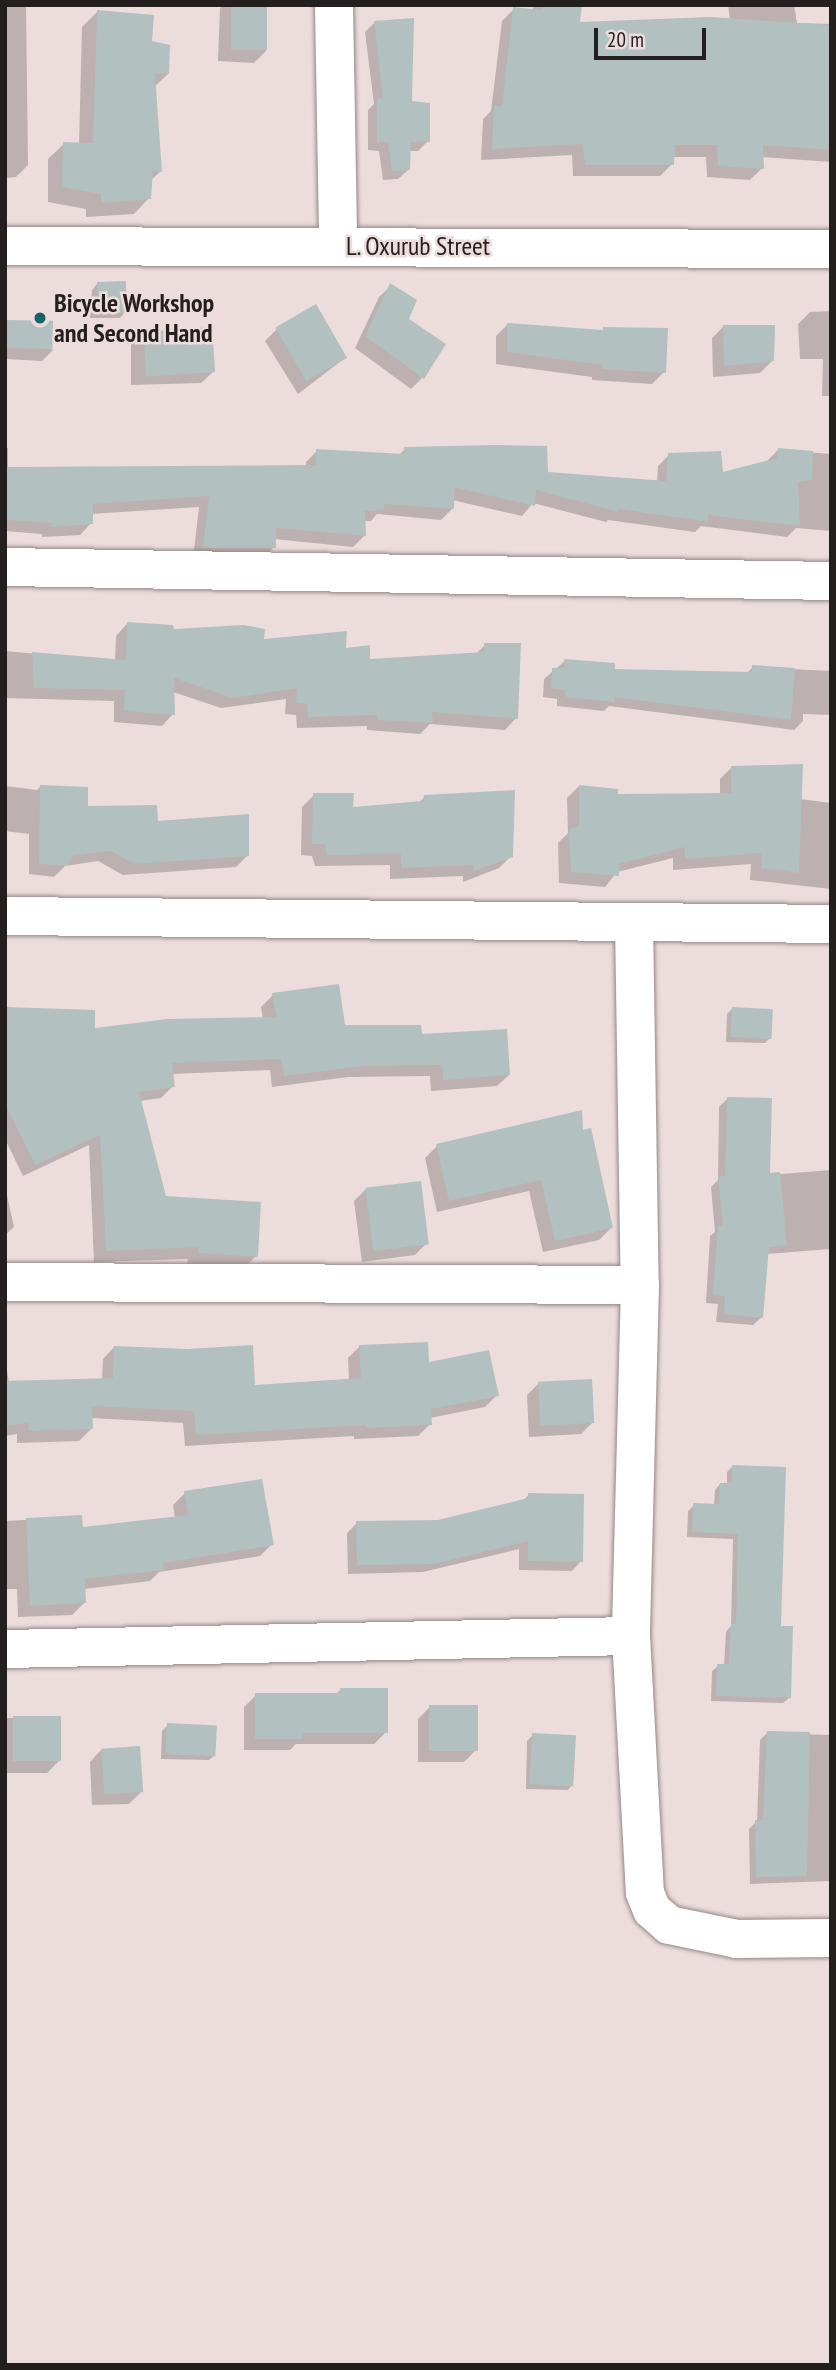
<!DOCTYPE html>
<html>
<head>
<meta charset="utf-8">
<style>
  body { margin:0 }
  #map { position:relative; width:836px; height:2370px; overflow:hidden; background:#ecdddc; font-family:"PT Sans Narrow",sans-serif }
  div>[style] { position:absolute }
  .shadow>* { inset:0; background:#0003 }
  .building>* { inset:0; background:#b2c0c0; transform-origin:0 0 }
  .roads { filter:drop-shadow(0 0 2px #958887) drop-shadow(0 0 2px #958887) }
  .street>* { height:38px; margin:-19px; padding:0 19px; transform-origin:19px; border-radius:19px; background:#fff }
  .dots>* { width:19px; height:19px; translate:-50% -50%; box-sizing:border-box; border:4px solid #ecdddc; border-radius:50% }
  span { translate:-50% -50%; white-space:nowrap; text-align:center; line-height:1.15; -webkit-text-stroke:5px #ecdddc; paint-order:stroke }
  .street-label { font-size:26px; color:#241f1f }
  .poi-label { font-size:26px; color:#241f1f; font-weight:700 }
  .left { translate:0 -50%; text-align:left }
  .frame { position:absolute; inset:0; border:7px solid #241f1f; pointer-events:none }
  .scale { position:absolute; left:594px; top:28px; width:112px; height:32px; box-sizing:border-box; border:4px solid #241f1f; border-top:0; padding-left:9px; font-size:21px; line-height:24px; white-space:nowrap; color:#241f1f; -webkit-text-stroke:5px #ecdddc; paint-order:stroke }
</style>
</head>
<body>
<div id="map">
  <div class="shadow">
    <i style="clip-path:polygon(5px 5px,26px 5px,28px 165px,16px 177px,5px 178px)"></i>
    <i style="clip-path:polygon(224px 5px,265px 5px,266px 51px,254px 63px,218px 61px,220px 8px)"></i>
    <i style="clip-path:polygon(534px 5px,580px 5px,578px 23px,730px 20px,728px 5px,794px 5px,797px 23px,831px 24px,831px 162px,762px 157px,762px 168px,750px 180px,707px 177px,706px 157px,672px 157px,672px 164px,660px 176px,573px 176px,572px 155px,481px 160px,483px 119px,491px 111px,502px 21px,514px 9px,532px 11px)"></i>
    <i style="clip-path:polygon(97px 12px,150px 42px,168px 74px,154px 87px,160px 172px,150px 181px,149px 198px,134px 214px,86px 217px,86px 209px,48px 202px,48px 159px,64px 144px,79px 144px,82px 27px)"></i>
    <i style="clip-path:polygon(375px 22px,428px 141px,418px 151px,409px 151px,408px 170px,398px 179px,383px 180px,379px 151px,368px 150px,368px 110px,374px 104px,365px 32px)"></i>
    <i style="clip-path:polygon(97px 284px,125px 312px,120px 318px,90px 318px,92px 290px)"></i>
    <i style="clip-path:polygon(391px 286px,406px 320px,422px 378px,411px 389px,355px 348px,379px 297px)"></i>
    <i style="clip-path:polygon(831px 311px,831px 396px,822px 396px,823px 359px,800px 359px,798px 324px,810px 312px)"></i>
    <i style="clip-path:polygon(5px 321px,53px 350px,42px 361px,5px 359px)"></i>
    <i style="clip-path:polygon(508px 324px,601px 332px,604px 329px,664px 372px,652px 384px,592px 380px,592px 377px,496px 364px,496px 336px)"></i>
    <i style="clip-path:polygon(724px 326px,772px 361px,760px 373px,713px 377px,712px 338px)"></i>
    <i style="clip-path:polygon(277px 329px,345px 358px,298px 394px,265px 341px)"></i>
    <i style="clip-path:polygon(143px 331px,213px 372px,201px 383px,131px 385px,131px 343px)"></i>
    <i style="clip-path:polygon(5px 448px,8px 448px,8px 469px,306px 467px,306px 462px,317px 451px,399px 455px,405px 449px,546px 474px,657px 482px,658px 466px,669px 455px,721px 475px,767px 461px,778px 450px,831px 454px,831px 531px,796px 528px,787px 537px,701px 526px,695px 532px,608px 520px,606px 522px,533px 503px,522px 516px,452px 500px,452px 509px,441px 520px,377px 514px,371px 521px,363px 521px,364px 536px,353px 547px,274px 539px,274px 547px,263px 558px,193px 559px,199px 507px,91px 514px,91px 523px,80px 535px,42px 537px,42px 534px,5px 531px)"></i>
    <i style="clip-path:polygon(127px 624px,344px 649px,368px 661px,476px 654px,485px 645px,516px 718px,505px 730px,430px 724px,420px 734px,367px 730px,367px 726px,297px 728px,296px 715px,285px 714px,286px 699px,221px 708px,173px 692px,173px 714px,162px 726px,114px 722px,114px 701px,5px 698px,5px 651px,115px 661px,116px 636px)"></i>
    <i style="clip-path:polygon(565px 661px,613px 671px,746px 674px,753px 667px,831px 671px,831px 715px,803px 714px,803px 721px,794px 730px,609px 706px,604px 711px,557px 706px,557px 699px,543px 697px,544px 679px)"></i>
    <i style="clip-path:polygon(732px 767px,800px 799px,831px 803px,831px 889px,750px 880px,751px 864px,673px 870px,673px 858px,617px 872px,605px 887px,559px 883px,558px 843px,568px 833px,567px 798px,579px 786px,616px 796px,720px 795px,720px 779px)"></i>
    <i style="clip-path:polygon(5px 786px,37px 790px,40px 787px,87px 808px,157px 823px,247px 856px,236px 867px,123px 875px,98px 861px,65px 866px,54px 877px,29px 874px,29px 834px,5px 831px)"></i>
    <i style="clip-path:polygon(314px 795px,352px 809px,418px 803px,425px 797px,511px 856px,499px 868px,463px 882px,463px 876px,390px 879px,390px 865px,315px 866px,312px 856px,301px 855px,302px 807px)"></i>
    <i style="clip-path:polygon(273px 995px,343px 1027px,420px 1036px,509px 1075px,497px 1086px,431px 1091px,430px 1076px,348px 1077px,272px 1087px,270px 1070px,172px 1074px,173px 1086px,161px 1098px,140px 1101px,165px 1197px,256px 1256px,244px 1268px,187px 1264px,188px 1259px,94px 1262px,89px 1145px,23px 1176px,5px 1139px,5px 1037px,263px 1019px,261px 1007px)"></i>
    <i style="clip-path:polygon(732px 1009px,771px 1037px,765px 1043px,726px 1042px,727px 1014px)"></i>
    <i style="clip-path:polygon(727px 1099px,768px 1175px,831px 1170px,831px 1249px,767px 1254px,762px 1317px,753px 1325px,716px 1322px,718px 1304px,706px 1303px,710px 1236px,715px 1232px,711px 1187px,718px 1180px,719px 1107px)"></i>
    <i style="clip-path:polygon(581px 1132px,611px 1228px,599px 1240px,543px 1252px,529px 1191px,437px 1212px,425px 1158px,437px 1146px)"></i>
    <i style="clip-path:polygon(5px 1186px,14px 1227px,5px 1235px)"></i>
    <i style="clip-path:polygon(366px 1189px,427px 1243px,415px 1255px,362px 1262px,354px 1201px)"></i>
    <i style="clip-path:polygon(360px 1346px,427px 1364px,497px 1395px,485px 1407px,430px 1418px,430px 1424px,418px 1436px,354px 1439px,354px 1436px,185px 1446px,183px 1423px,91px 1418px,91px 1429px,79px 1441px,17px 1443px,17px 1434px,5px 1436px,5px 1356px,9px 1383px,102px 1380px,103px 1359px,114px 1347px,254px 1387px,349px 1381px,348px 1358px)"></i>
    <i style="clip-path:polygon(539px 1383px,593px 1422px,581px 1434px,529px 1437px,527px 1395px)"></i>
    <i style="clip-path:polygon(733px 1466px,779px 1628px,789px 1698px,783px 1703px,711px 1701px,712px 1671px,718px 1666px,724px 1666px,726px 1632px,731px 1626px,733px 1539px,687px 1537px,688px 1511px,694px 1505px,714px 1505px,715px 1490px,720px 1484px,727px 1484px,727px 1472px)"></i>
    <i style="clip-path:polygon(185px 1493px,272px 1544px,260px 1556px,159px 1572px,150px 1581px,84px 1589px,84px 1603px,72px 1615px,18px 1617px,17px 1589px,5px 1589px,5px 1521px,80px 1517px,81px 1529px,175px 1518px,173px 1505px)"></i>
    <i style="clip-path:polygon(529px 1495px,581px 1561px,572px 1571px,519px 1570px,519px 1549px,423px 1572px,348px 1574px,347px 1533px,357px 1523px,438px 1522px,522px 1501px)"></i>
    <i style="clip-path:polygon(341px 1689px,386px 1732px,374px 1744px,296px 1744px,290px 1750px,244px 1750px,244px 1707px,256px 1695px,335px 1695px)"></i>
    <i style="clip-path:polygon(430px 1707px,476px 1750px,464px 1762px,418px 1762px,418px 1719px)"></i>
    <i style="clip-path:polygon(5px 1718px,59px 1718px,59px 1761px,47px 1773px,5px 1773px)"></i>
    <i style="clip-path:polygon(168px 1725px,215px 1755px,209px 1760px,161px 1759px,162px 1731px)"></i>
    <i style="clip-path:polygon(767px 1733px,831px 1735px,831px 1881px,750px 1884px,749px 1829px,757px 1821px,760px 1740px)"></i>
    <i style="clip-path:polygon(533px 1735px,573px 1784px,568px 1790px,526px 1789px,527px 1741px)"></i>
    <i style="clip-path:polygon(101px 1750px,141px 1792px,129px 1804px,92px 1805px,90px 1762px)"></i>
  </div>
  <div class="building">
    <i style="left:231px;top:5px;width:36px;height:45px"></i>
    <i style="clip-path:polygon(543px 5px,582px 5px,580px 22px,710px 17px,831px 25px,831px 150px,763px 145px,764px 169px,718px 166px,717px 145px,675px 145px,674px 165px,585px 165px,583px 144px,492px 149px,494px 106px,502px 106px,513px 7px,542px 10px)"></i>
    <i style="clip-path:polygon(97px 10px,154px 15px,152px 41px,170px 45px,169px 74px,155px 74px,162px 172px,153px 171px,151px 199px,101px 203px,101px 194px,62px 187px,63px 142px,93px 143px)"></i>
    <i style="clip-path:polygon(414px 18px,412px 101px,430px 103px,430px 142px,411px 142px,410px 170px,392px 171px,388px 142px,377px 142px,377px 98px,383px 99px,374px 21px)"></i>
    <i style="left:126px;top:281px;width:32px;height:29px;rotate:88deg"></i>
    <i style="clip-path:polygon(390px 283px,417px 300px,409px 319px,446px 344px,424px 379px,365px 336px)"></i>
    <i style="left:316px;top:304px;width:62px;height:47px;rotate:60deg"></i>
    <i style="left:5px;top:320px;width:48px;height:28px;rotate:1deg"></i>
    <i style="clip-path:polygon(507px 323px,603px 330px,603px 327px,668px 328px,666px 373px,603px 369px,603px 365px,507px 352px)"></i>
    <i style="clip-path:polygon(723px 325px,775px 325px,774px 361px,724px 366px)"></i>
    <i style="left:212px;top:327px;width:45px;height:69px;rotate:86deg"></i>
    <i style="clip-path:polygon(495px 445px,547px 446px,548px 472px,666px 481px,668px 453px,721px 451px,723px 472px,777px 458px,778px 448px,813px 451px,812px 480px,798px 482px,800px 526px,708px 515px,708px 522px,619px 509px,618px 512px,536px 490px,535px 506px,454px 487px,454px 509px,384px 504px,384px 510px,365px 511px,366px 536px,276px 528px,276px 548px,203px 548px,209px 496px,93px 504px,93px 524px,52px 527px,53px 523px,5px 520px,5px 467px,316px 465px,316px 449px,404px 454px,404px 447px)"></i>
    <i style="clip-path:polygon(127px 622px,173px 625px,174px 629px,243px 625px,265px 629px,264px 639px,347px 631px,346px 648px,370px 645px,370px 659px,484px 652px,484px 643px,521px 643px,518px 719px,432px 712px,433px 723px,378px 720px,378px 715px,308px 717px,307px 704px,296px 703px,297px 688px,233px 698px,174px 678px,175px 715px,124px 711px,125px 690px,34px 688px,32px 652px,126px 660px)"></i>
    <i style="clip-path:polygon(564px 659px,615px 663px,615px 669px,752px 672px,752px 665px,795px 668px,791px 720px,615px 697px,615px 702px,566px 697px,565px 690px,551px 688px,552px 668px,565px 668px)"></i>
    <i style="clip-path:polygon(803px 764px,799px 873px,761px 868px,762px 853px,685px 859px,685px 847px,619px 864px,619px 876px,571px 872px,569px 829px,579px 826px,579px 785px,618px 789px,618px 794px,731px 793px,731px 766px)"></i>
    <i style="clip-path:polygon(40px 785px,88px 787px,88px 806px,157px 805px,158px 821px,249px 814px,249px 856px,135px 864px,110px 851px,73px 856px,67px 866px,39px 864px)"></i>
    <i style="clip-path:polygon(515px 790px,513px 857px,474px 871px,474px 865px,401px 868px,401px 854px,327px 855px,324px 844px,312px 844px,313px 793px,354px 793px,353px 807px,423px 801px,424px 795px)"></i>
    <i style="clip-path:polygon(339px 984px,345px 1025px,421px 1025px,422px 1034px,507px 1029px,510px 1075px,443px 1080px,442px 1065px,361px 1066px,284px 1076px,281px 1059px,172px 1063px,175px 1087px,139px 1092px,166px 1196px,261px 1202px,258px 1257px,198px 1253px,199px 1247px,106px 1251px,100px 1135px,35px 1165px,5px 1103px,5px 1007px,95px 1010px,95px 1028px,167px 1019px,276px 1017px,272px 993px)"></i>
    <i style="left:732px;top:1007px;width:41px;height:30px;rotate:3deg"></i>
    <i style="clip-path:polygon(727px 1097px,772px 1098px,770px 1173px,780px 1172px,787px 1246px,769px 1247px,763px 1318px,724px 1314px,725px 1296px,713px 1295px,718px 1226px,723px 1226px,718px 1177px,725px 1176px)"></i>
    <i style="clip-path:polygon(582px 1110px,583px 1130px,591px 1128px,613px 1228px,555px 1241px,541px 1180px,449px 1201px,436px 1144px)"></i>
    <i style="left:421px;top:1181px;width:64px;height:56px;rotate:83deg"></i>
    <i style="clip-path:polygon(428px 1342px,429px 1362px,489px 1350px,499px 1396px,431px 1409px,432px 1425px,366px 1428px,365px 1425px,196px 1435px,194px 1411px,92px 1406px,93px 1429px,29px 1431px,28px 1423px,5px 1426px,5px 1381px,113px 1378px,114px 1346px,188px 1349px,253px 1345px,255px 1385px,361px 1378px,359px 1345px)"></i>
    <i style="left:592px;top:1379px;width:44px;height:54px;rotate:87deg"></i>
    <i style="clip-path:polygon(732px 1465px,786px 1467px,781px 1626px,793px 1626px,791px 1698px,716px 1696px,717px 1664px,729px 1664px,731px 1624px,736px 1624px,738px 1534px,692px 1532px,693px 1503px,719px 1504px,720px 1483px,732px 1483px)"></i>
    <i style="clip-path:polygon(262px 1479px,274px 1545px,163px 1563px,164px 1570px,85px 1579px,86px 1603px,30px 1606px,26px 1518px,82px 1515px,83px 1527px,188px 1515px,184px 1491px)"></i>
    <i style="clip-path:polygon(528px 1493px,584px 1494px,583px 1562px,528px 1561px,528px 1541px,434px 1564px,357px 1565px,356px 1521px,438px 1520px,528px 1498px)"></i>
    <i style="clip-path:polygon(340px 1688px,388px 1688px,388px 1733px,303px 1733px,303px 1739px,255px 1739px,255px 1693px,340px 1693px)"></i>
    <i style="left:429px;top:1705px;width:49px;height:46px"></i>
    <i style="left:13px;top:1716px;width:48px;height:45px"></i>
    <i style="left:167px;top:1723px;width:50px;height:31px;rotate:3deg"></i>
    <i style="clip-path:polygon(767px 1731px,810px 1732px,807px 1876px,756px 1877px,755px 1820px,763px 1820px)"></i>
    <i style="left:532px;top:1733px;width:44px;height:51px;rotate:3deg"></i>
    <i style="left:140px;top:1746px;width:46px;height:39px;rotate:86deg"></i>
  </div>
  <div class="roads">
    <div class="street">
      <i style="left:334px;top:5px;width:241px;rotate:89deg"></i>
      <i style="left:5px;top:246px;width:826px;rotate:0.21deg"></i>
      <i style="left:5px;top:567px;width:826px;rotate:0.97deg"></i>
      <i style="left:5px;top:916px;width:826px;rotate:0.55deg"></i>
      <i style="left:634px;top:922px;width:363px;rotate:89.1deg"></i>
      <i style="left:640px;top:1285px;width:351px;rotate:91.5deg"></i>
      <i style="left:631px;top:1636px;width:257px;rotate:86.9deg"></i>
      <i style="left:645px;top:1893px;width:18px;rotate:68deg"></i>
      <i style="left:652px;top:1910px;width:23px;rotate:41deg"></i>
      <i style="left:669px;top:1925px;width:69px;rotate:11.6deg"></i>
      <i style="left:737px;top:1939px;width:94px;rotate:-0.6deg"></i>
      <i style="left:5px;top:1282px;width:635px;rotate:0.27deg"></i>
      <i style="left:5px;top:1649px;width:626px;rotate:-1.19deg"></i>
    </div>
  </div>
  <div class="dots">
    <i style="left:40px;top:318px;background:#146465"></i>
  </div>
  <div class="street-label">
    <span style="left:418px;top:246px">L. Oxurub Street</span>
  </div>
  <div class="poi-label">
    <span class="left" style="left:54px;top:318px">Bicycle Workshop<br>and Second Hand</span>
  </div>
  <div class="frame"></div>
  <div class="scale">20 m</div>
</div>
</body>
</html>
